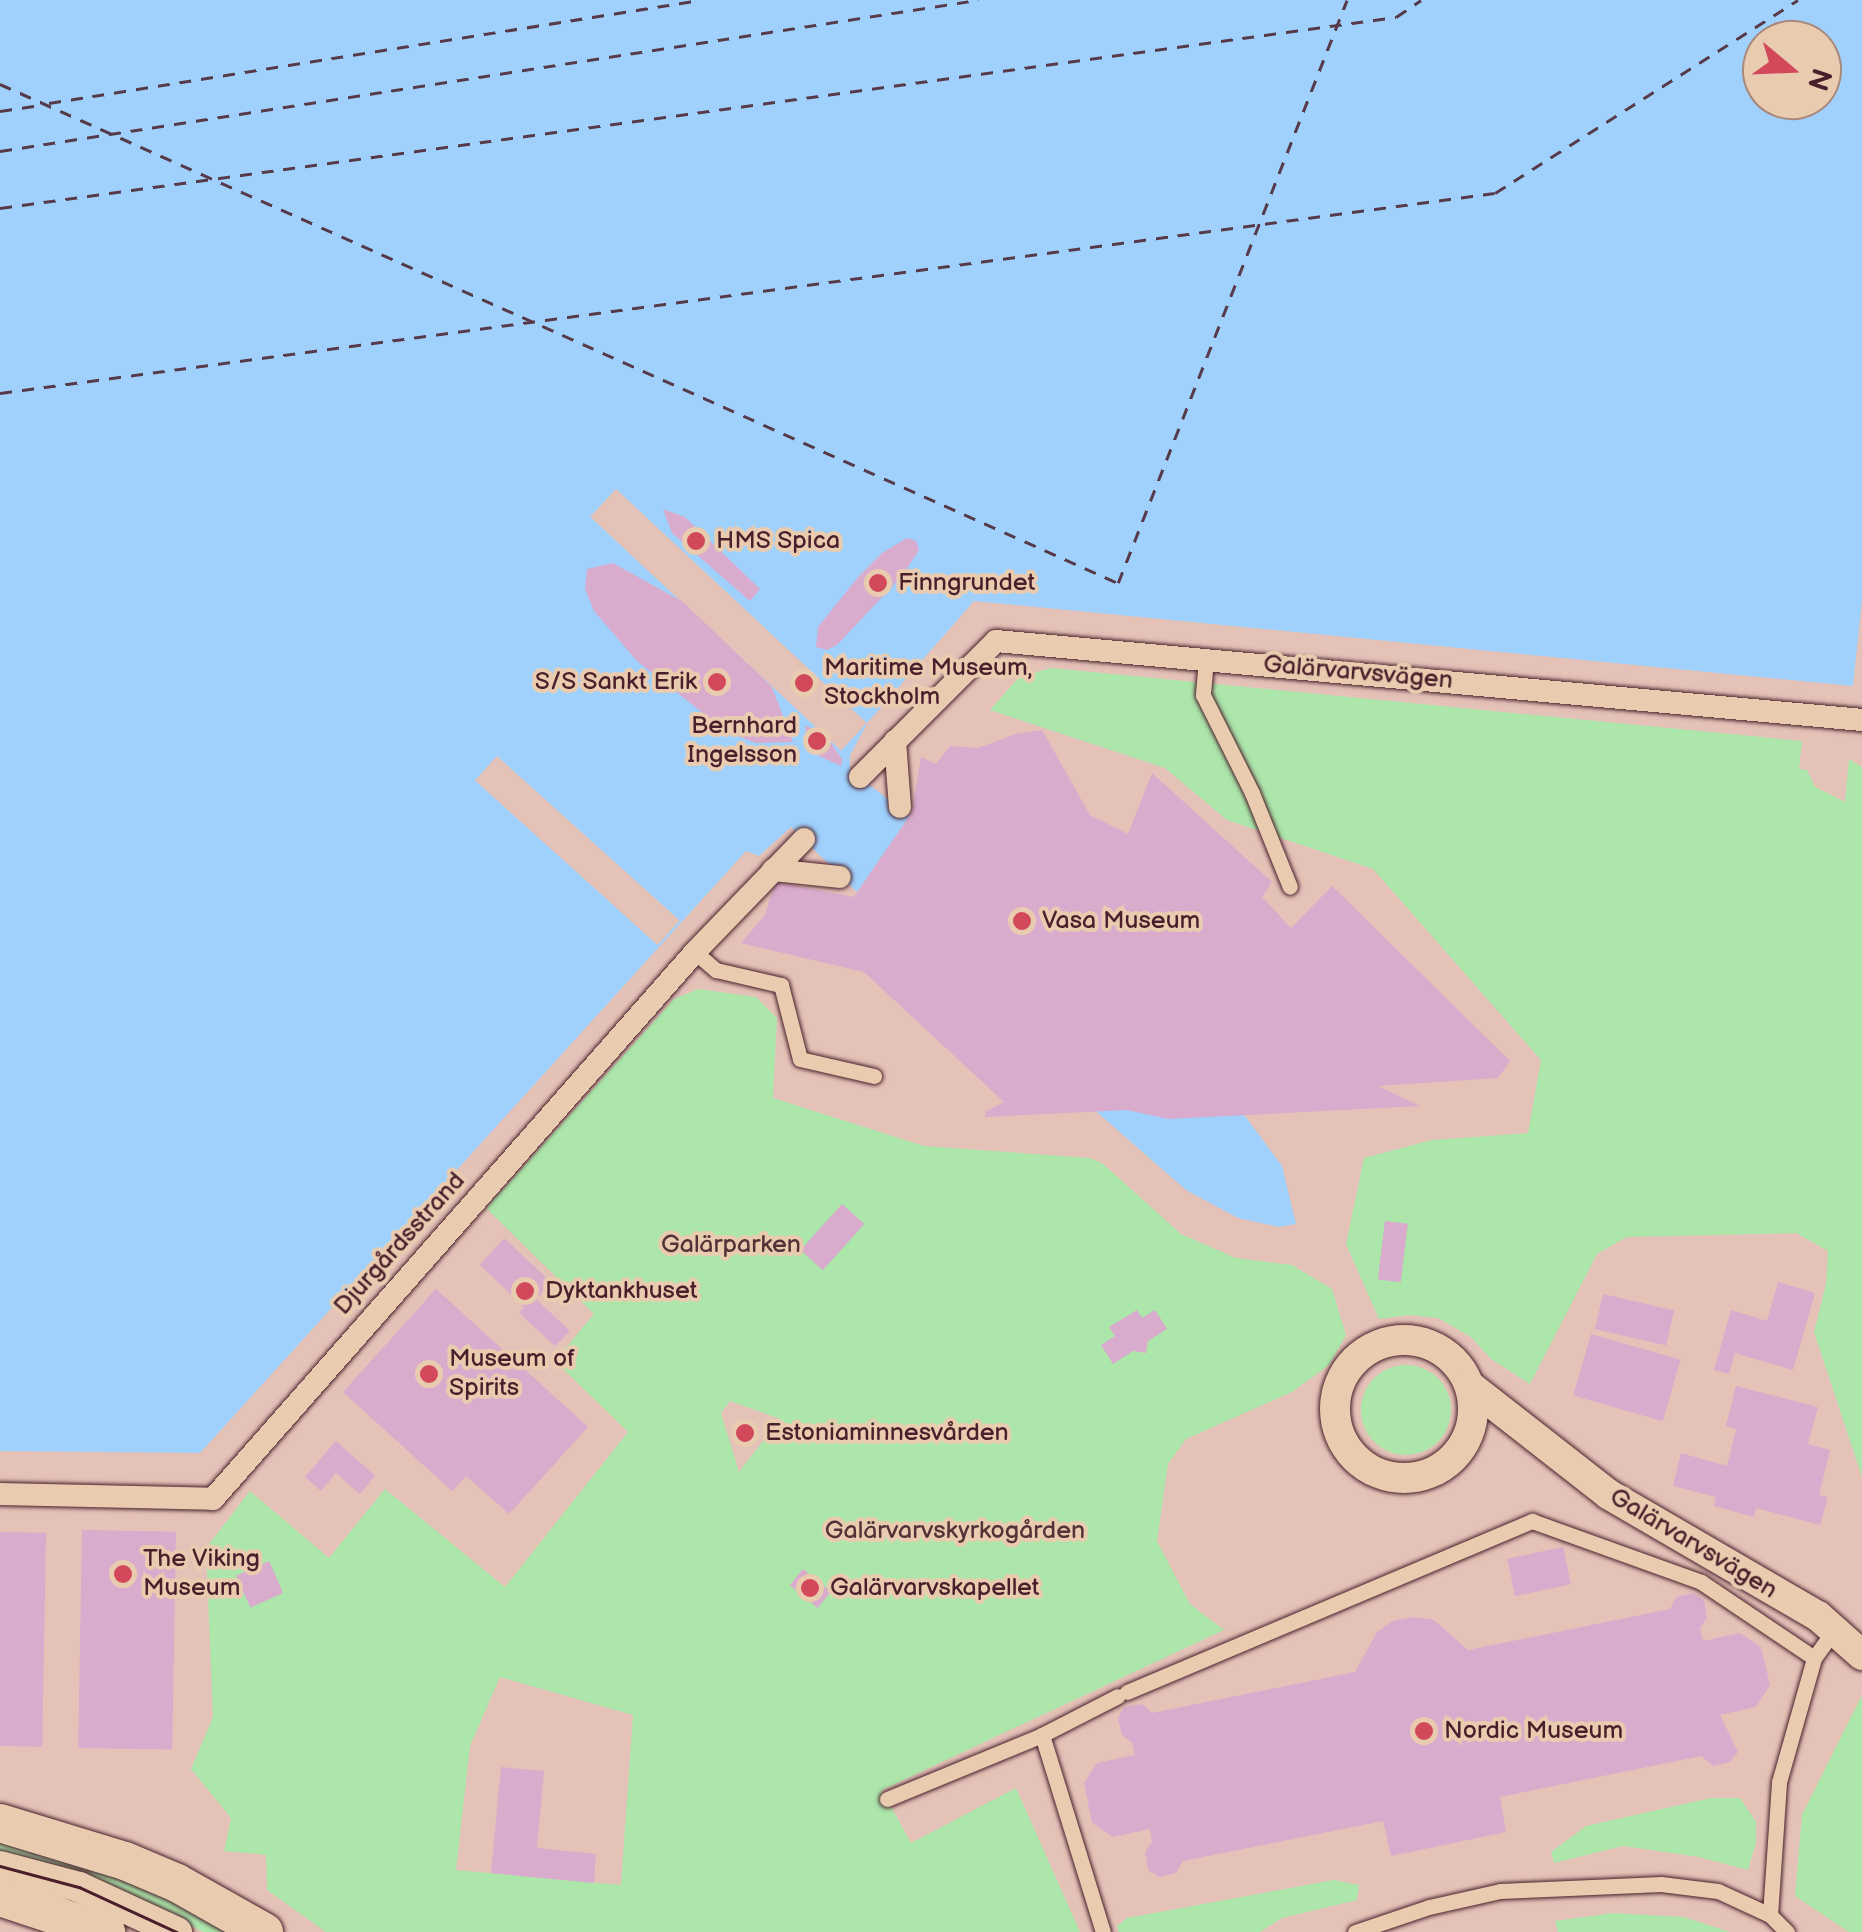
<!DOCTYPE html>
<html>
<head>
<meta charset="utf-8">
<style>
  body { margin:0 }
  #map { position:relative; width:1862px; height:1932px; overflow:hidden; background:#e4c2b8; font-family:"Balsamiq Sans",sans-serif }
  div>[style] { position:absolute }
  .green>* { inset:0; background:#ace6ab }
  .round { border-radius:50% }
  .water>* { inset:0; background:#9fd1fc }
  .pier>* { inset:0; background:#e4c2b8; transform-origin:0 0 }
  .ferry>* { height:2.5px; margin-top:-1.25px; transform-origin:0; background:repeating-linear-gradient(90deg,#573a4a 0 12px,transparent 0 22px) }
  .building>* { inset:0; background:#d9abcc; transform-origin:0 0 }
  .roads { filter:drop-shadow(0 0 2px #4a1f2b) drop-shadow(0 0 2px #4a1f2b) }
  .service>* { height:15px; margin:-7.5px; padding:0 7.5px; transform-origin:7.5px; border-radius:7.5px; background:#e9ccb0 }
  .pedestrian>* { height:22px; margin:-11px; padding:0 11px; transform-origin:11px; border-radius:11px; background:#e9ccb0 }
  .minor>* { height:30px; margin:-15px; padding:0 15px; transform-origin:15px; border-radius:15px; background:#e9ccb0 }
  .minor>.ring { margin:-15px; padding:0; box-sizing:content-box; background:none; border:30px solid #e9ccb0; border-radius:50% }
  .tertiary>* { height:38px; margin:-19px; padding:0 19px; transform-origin:19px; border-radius:19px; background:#e9ccb0 }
  .tram>* { height:2.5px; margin:-1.25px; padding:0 1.25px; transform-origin:1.25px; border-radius:1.25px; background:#4a1f2b }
  .dots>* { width:28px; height:28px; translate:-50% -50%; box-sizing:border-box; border:5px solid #e9ccb0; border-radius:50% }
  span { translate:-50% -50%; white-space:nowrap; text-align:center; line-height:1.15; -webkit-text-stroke:8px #e9ccb0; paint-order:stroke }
  .poi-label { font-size:25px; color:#4a1f2b }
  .left { translate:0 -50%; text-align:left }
  .right { translate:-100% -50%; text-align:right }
  .street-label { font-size:25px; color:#4a1f2b }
  .park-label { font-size:25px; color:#543338 }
  .north { position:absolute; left:1742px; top:20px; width:100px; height:100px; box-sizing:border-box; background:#e9ccb0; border:2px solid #a9877b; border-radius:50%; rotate:109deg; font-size:28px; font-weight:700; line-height:40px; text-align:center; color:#4a1f2b }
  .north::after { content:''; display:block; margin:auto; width:35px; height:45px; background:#d1495b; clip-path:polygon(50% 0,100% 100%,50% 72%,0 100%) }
</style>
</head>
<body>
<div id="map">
  <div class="green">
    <i style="clip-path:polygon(1051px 668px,1802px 741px,1799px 769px,1807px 770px,1815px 787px,1845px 802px,1849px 759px,1862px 767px,1862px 1477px,1814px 1332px,1826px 1284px,1828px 1251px,1796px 1233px,1627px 1237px,1597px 1254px,1530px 1384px,1491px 1359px,1471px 1337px,1438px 1318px,1410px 1315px,1379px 1319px,1346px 1244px,1364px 1158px,1432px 1140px,1528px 1133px,1541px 1060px,1373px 869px,1227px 820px,1165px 768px,990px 710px,1019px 677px)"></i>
    <i style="clip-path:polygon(evenodd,698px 989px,756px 997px,777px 1018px,773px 1098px,924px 1146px,1089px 1158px,1102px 1163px,1181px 1234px,1236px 1258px,1292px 1265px,1332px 1289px,1346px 1335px,1329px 1365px,1292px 1392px,1186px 1439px,1168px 1464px,1157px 1541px,1190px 1604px,1224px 1630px,882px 1790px,911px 1843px,1016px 1788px,1080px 1932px,326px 1932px,267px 1890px,266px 1855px,224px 1851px,231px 1818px,191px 1769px,213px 1717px,206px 1548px,250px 1491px,329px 1558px,385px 1489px,505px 1587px,628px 1432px,555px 1361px,594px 1314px,486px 1208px,674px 999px,698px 989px,730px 1401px,780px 1419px,739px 1472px,721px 1413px,730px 1401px,698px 989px,500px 1677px,633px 1715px,621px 1885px,456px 1870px,470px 1746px,500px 1677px)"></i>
    <i class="round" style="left:1361px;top:1365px;width:90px;height:90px"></i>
    <i style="clip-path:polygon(1862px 1695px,1862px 1932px,1849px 1932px,1795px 1896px,1802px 1815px)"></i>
    <i style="clip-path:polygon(1711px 1798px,1740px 1798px,1756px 1822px,1756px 1842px,1748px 1870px,1699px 1857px,1623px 1846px,1554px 1863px,1551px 1852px,1586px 1826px)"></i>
    <i style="clip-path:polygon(0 1839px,84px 1859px,237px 1932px,203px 1932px,149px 1905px,0 1857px)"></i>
    <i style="clip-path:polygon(1334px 1880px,1359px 1885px,1357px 1900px,1282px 1918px,1260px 1932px,1119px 1932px,1117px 1926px,1127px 1918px)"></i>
    <i style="clip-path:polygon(1613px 1913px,1684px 1917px,1730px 1932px,1558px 1932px,1555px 1921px)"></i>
  </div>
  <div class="water">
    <i style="clip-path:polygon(evenodd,0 0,1862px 0,1862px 599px,1853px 686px,974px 601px,868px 722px,850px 755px,850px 770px,910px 816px,857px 892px,791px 827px,759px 856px,746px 851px,200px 1453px,0 1451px,0 0,1762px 40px,1822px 40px,1822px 100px,1762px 100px,1762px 40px)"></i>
    <i style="clip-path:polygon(1158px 1035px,1245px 1116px,1282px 1166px,1296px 1224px,1279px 1227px,1238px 1218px,1186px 1190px,1091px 1107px)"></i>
  </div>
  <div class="pier">
    <i style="left:616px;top:489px;width:343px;height:38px;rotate:43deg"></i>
    <i style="left:497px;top:756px;width:246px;height:33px;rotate:42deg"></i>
  </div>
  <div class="ferry">
    <i style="left:0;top:84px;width:1224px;rotate:24.05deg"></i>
    <i style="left:1118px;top:583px;width:626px;rotate:-68.56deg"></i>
    <i style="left:49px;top:103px;width:659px;rotate:-8.99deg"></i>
    <i style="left:0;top:111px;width:41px;rotate:-8.3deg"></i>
    <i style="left:0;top:151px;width:990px;rotate:-8.78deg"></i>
    <i style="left:0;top:208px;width:1409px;rotate:-7.79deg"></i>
    <i style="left:1396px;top:17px;width:30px;rotate:-34deg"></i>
    <i style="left:0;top:393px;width:1508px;rotate:-7.62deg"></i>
    <i style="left:1495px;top:193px;width:359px;rotate:-32.5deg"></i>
  </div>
  <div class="building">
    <i style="clip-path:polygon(663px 509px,685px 517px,760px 589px,750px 601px,672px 533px)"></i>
    <i style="clip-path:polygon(907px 538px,916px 541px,919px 550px,902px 576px,837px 645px,827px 650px,816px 647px,818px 627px,859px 576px,882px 553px)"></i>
    <i style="clip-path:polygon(613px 563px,683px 602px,772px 687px,793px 742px,756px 743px,727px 732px,637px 661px,594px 611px,585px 589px,587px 569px)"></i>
    <i style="clip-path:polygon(805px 726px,819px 730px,831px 743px,842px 759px,841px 766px,819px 756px,807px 741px)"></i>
    <i style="clip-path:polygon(1042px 730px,1090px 815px,1128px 834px,1152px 773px,1272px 882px,1262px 897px,1291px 928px,1332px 886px,1510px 1061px,1498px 1078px,1378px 1086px,1420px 1106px,1168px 1119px,1127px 1110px,986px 1117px,985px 1112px,1004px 1102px,864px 972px,741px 943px,765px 915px,775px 882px,854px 897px,912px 812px,921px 757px,936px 764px,950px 746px,978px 748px,1016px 734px)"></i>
    <i style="left:842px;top:1204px;width:30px;height:62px;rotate:42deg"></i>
    <i style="left:1385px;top:1221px;width:23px;height:59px;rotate:7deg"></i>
    <i style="clip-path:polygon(504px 1238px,551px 1282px,536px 1299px,570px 1331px,555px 1346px,519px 1313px,524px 1307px,480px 1265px)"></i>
    <i style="clip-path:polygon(1778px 1282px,1815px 1293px,1793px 1370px,1735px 1353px,1729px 1374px,1714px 1370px,1731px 1310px,1767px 1321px)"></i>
    <i style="clip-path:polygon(436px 1289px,588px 1427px,509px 1514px,466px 1476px,452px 1491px,343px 1392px)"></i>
    <i style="left:1603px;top:1294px;width:73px;height:36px;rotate:13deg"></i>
    <i style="clip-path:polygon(1137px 1310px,1142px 1318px,1155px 1310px,1167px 1329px,1148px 1341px,1146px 1353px,1133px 1351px,1113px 1364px,1101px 1345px,1115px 1336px,1109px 1327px)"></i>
    <i style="left:1591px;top:1334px;width:93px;height:64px;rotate:16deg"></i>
    <i style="clip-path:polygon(1736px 1386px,1818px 1407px,1808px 1444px,1830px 1450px,1819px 1495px,1828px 1497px,1820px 1525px,1756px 1508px,1754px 1517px,1714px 1506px,1716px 1497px,1673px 1486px,1681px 1453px,1727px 1466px,1736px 1429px,1726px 1426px)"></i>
    <i style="clip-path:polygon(336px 1441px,375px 1476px,360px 1494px,336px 1473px,321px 1491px,305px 1477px)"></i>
    <i style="left:82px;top:1530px;width:94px;height:218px;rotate:1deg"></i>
    <i style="left:0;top:1532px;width:46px;height:214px;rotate:1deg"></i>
    <i style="left:1563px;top:1547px;width:38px;height:57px;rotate:78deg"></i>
    <i style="left:269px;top:1561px;width:35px;height:36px;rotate:66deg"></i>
    <i style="left:803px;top:1569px;width:36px;height:21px;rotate:39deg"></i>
    <i style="clip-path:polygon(1693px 1593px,1704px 1600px,1707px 1618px,1700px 1628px,1703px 1641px,1740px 1633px,1761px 1647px,1770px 1685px,1756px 1707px,1720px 1715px,1738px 1752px,1730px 1762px,1713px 1766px,1701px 1756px,1500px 1797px,1506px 1832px,1391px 1856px,1383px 1821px,1183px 1861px,1176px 1873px,1159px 1877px,1148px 1870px,1145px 1852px,1152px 1842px,1150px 1829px,1113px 1837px,1092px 1823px,1084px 1783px,1097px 1763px,1135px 1755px,1132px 1743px,1122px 1735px,1118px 1718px,1124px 1707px,1143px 1704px,1152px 1713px,1355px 1672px,1377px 1632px,1393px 1621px,1414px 1617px,1434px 1620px,1468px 1650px,1670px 1609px,1676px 1597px)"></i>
    <i style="clip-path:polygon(501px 1767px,544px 1771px,537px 1848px,596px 1854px,594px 1883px,491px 1873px)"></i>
  </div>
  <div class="roads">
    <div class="service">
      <i style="left:1206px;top:659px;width:36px;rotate:95deg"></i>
      <i style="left:1203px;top:695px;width:110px;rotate:63.4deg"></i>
      <i style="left:1252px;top:793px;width:101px;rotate:68deg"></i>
      <i style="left:695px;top:952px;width:28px;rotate:41deg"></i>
      <i style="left:716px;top:970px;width:67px;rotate:13deg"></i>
      <i style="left:781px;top:985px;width:76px;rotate:75.6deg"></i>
      <i style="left:800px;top:1059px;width:76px;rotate:12.9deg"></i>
      <i style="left:1127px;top:1692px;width:440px;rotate:-22.9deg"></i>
      <i style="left:1532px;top:1521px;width:180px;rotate:19.8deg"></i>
      <i style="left:1701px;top:1582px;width:136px;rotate:33.9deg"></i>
      <i style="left:1042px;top:1735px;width:85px;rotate:-27.2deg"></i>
      <i style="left:887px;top:1799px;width:168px;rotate:-22.4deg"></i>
      <i style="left:1042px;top:1735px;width:206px;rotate:72.8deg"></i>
      <i style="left:1770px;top:1915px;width:133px;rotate:-86.1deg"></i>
      <i style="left:1779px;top:1782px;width:129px;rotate:-74.2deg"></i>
      <i style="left:1814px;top:1658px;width:34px;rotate:-54deg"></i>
      <i style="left:1355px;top:1932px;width:78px;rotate:-18.7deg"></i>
      <i style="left:1429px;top:1907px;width:73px;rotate:-12.7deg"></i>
      <i style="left:1500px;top:1891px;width:161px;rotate:-2.5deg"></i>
      <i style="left:1661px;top:1884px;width:57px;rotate:7deg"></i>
      <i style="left:1718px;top:1891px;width:57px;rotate:24.8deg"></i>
      <i style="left:1770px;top:1915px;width:24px;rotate:45deg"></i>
    </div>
    <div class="pedestrian">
      <i style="left:895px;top:741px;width:66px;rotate:85.7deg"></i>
      <i style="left:860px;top:777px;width:192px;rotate:-45deg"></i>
      <i style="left:996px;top:641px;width:870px;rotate:5.21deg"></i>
      <i style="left:773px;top:870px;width:67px;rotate:6deg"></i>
      <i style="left:0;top:1494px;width:213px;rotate:1.3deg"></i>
      <i style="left:213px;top:1499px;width:729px;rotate:-48.61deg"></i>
      <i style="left:695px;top:952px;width:157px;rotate:-46deg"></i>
    </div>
    <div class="minor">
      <i class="ring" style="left:1335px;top:1340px;width:108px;height:108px"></i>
      <i style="left:1470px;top:1386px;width:175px;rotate:38deg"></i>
      <i style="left:1608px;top:1494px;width:243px;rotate:30.2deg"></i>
      <i style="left:1818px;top:1616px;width:59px;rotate:41.6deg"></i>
      <i style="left:0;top:1866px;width:82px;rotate:14.9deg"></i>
      <i style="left:79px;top:1887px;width:108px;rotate:24.7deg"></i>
    </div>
    <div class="tertiary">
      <i style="left:0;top:1823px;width:131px;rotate:16.9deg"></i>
      <i style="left:125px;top:1861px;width:56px;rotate:22.9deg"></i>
      <i style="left:177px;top:1883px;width:100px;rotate:29.4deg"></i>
      <i style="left:0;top:1897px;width:112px;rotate:18.3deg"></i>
    </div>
  </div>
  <div class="tram">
    <i style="left:0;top:1866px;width:82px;rotate:14.9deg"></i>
    <i style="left:79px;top:1887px;width:108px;rotate:24.7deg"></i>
  </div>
  <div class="dots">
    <i style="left:696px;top:541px;background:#d1495b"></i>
    <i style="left:878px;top:583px;background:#d1495b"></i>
    <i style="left:717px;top:682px;background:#d1495b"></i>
    <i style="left:804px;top:683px;background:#d1495b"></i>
    <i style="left:817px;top:741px;background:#d1495b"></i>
    <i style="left:1022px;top:921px;background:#d1495b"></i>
    <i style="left:525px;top:1291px;background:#d1495b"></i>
    <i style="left:429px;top:1374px;background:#d1495b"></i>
    <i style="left:745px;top:1433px;background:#d1495b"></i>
    <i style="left:123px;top:1574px;background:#d1495b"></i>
    <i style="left:810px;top:1588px;background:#d1495b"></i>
    <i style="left:1424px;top:1731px;background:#d1495b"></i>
  </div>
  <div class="poi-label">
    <span class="left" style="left:716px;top:541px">HMS Spica</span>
    <span class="left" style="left:898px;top:583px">Finngrundet</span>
    <span class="left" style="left:824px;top:683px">Maritime Museum,<br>Stockholm</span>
    <span class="right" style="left:697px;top:682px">S/S Sankt Erik</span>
    <span class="right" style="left:797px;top:741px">Bernhard<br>Ingelsson</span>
    <span class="left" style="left:1042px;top:921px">Vasa Museum</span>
    <span class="left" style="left:545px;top:1291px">Dyktankhuset</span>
    <span class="left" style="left:449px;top:1374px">Museum of<br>Spirits</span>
    <span class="left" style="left:765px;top:1433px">Estoniaminnesvården</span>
    <span class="left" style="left:143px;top:1574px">The Viking<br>Museum</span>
    <span class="left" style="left:830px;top:1588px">Galärvarvskapellet</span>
    <span class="left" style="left:1444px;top:1731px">Nordic Museum</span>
  </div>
  <div class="street-label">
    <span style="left:1358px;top:673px;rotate:5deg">Galärvarvsvägen</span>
    <span style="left:400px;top:1244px;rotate:-48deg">Djurgårdsstrand</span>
    <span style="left:1693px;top:1544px;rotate:31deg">Galärvarvsvägen</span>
  </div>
  <div class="park-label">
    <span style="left:731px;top:1245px">Galärparken</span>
    <span style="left:955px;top:1531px">Galärvarvskyrkogården</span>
  </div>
  <div class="north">N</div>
</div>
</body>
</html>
